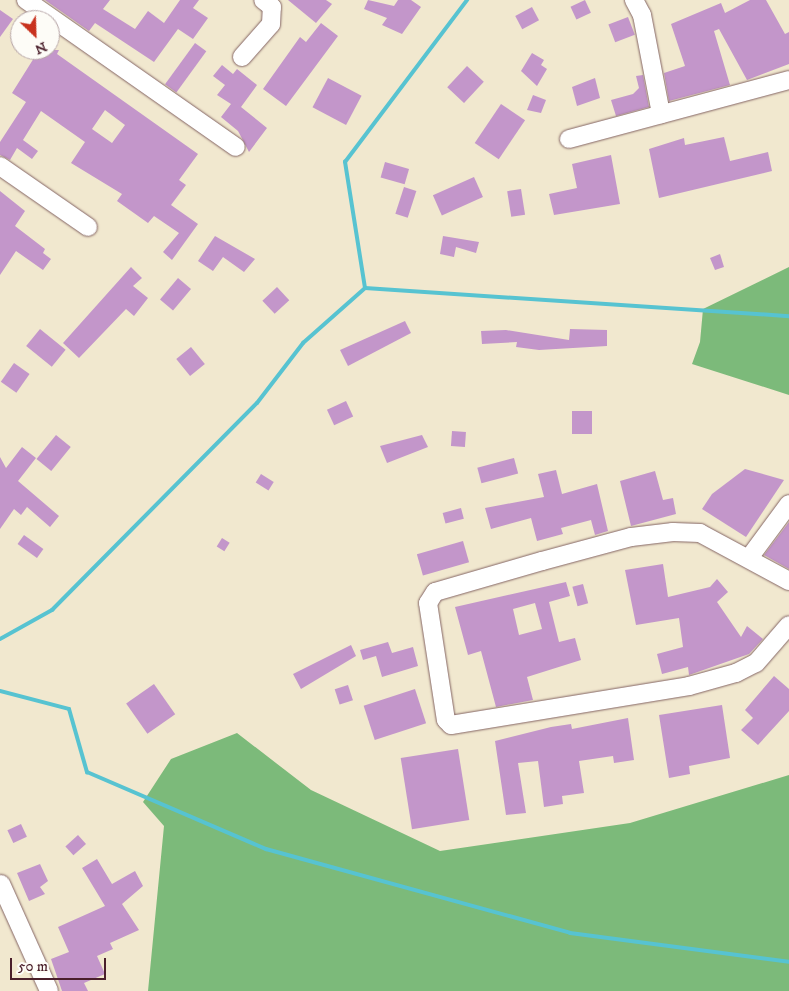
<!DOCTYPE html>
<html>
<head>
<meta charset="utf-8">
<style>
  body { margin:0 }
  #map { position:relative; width:789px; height:991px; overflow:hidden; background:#f1e8cf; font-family:"IM FELL DW Pica",serif }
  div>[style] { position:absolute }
  .forest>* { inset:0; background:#7cba7a }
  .stream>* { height:4px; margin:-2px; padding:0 2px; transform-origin:2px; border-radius:2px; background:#57c3d1 }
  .building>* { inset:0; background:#c396ca; transform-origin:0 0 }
  .roads { filter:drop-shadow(0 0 1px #846564) drop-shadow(0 0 1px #846564) }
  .minor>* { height:18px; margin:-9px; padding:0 9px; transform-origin:9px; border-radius:9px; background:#fff }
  span { translate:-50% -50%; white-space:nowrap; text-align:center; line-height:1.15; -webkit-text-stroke:4px #fdfcf7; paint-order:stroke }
  .north { position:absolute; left:10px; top:10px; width:50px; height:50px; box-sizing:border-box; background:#fdfcf7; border:1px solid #b5a4a5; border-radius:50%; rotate:156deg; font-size:14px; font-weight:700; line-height:20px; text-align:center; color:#4a1f2b }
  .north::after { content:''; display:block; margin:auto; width:18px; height:22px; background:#c8321e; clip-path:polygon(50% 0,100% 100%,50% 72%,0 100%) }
  .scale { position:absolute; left:10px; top:958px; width:96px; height:22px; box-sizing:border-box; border:2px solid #4a1f2b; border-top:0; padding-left:6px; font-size:15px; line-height:18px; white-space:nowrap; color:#4a1f2b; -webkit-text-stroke:4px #fdfcf7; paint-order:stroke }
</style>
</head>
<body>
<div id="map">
  <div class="forest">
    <i style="clip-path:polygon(789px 267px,789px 395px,692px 364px,700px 342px,703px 309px)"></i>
    <i style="clip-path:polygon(237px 733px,311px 790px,440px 851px,630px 823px,789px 775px,789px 991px,148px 991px,164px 826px,143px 802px,171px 759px)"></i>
  </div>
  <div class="stream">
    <i style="left:365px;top:288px;width:425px;rotate:3.8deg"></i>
    <i style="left:0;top:639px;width:60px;rotate:-29.1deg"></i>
    <i style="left:52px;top:610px;width:291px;rotate:-45.3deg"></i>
    <i style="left:257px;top:403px;width:76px;rotate:-52.5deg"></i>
    <i style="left:303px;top:343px;width:83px;rotate:-41.6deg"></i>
    <i style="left:365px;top:288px;width:128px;rotate:-99deg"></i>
    <i style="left:345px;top:162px;width:203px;rotate:-53deg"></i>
    <i style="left:0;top:691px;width:71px;rotate:14.6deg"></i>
    <i style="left:69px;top:709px;width:66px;rotate:74.1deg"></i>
    <i style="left:87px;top:772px;width:195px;rotate:23.3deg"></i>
    <i style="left:266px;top:849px;width:315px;rotate:15.4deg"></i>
    <i style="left:570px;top:933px;width:221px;rotate:7.5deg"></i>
  </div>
  <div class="building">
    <i style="clip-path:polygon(45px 0,110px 0,103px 9px,135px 29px,148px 11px,164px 23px,180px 0,199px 0,193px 8px,208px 18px,193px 39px,178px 29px,154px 62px,95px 23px,89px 31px)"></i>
    <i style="clip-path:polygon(288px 0,326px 0,332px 4px,316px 23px)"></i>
    <i style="clip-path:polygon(368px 0,394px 6px,398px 0,411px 0,421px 7px,402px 34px,382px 25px,387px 18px,364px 9px)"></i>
    <i style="left:585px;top:0;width:14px;height:16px;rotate:65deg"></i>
    <i style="clip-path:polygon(750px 0,766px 0,785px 34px,789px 32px,789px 64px,747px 80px,719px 29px,714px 31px,730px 85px,669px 101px,664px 73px,685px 66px,671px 24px,721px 3px,725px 13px)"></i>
    <i style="left:532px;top:7px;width:15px;height:19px;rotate:62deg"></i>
    <i style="clip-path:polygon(0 10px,13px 19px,0 37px)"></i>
    <i style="left:628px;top:17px;width:19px;height:21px;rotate:69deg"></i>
    <i style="clip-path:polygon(321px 23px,338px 36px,286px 106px,263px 89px,300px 37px,306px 42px)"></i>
    <i style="left:195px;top:43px;width:14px;height:51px;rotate:36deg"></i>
    <i style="clip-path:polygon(evenodd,39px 50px,59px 50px,57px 54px,198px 154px,179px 180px,186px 185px,171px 205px,198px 224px,172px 260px,163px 252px,179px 233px,154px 216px,148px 223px,117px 201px,122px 194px,71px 163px,85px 142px,41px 111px,23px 140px,38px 151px,32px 159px,17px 148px,10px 160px,0 155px,0 142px,26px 102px,12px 93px,39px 50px,105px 110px,125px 125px,112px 143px,92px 129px,105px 110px)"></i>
    <i style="clip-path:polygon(532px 53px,544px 60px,541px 65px,547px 69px,537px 86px,521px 71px)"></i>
    <i style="clip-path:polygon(222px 65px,233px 74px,237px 69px,257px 85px,241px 107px,267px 128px,249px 152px,238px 131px,221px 117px,231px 104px,217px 95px,225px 85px,213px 76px)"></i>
    <i style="left:467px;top:66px;width:23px;height:29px;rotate:43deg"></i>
    <i style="clip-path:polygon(643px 75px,649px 107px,616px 116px,611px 100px,633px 94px,639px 88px,636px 76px)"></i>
    <i style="left:328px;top:78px;width:38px;height:33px;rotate:28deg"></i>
    <i style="clip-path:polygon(595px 78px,600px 98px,577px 106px,572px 87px)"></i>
    <i style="clip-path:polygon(533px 95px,546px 100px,541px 113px,527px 110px)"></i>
    <i style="left:501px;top:104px;width:29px;height:47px;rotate:34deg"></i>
    <i style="clip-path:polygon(724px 137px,730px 161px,768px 152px,772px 171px,659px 198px,649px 149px,684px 138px,685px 145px)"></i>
    <i style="clip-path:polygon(611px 155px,620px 204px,554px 215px,549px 194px,577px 188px,572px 164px)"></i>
    <i style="left:385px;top:162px;width:25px;height:16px;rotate:16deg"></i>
    <i style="left:474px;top:177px;width:22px;height:45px;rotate:66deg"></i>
    <i style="left:404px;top:187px;width:13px;height:28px;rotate:18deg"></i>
    <i style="left:521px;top:189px;width:26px;height:14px;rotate:81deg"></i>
    <i style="clip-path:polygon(0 191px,25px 211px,15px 226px,45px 249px,43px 253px,51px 259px,43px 270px,16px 251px,0 275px)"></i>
    <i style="clip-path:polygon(215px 236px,255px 259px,244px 272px,223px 257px,213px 271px,198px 261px)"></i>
    <i style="clip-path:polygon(443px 236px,479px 242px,476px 253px,456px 247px,454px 257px,440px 254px)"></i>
    <i style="clip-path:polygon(720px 254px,724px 267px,715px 270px,710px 258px)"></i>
    <i style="clip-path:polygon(131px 267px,142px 278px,133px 286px,148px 298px,134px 316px,126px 309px,79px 358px,63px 343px)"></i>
    <i style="left:178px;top:278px;width:17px;height:28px;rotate:40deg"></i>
    <i style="left:277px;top:287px;width:18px;height:20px;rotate:47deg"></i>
    <i style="clip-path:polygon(405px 321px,411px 333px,348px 366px,340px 350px)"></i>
    <i style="left:40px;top:329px;width:33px;height:22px;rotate:39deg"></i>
    <i style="clip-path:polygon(570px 329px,607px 330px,607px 346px,539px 350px,516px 347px,517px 342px,482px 344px,481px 331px,506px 330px,569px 340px)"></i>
    <i style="left:191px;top:347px;width:22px;height:19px;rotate:51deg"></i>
    <i style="left:14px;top:363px;width:19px;height:23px;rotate:35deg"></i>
    <i style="left:346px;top:401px;width:17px;height:21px;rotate:65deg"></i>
    <i style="left:572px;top:411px;width:20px;height:23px"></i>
    <i style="left:452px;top:431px;width:14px;height:15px;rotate:4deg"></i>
    <i style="left:56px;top:435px;width:19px;height:31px;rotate:39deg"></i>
    <i style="clip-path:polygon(422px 435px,428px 447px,387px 463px,380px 446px)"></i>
    <i style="clip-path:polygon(22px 447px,36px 458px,18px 481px,59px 516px,50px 527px,27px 507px,21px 515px,14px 509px,0 529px,0 457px,6px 468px)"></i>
    <i style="left:514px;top:458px;width:16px;height:38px;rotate:75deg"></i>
    <i style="clip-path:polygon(745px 469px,784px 480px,746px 537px,702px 509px,712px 494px)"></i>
    <i style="clip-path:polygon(556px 470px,562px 494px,597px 484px,608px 531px,595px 535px,591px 520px,561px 528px,563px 534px,537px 541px,531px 518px,491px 529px,485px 508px,544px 497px,538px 474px)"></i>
    <i style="clip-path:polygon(655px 471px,663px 500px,673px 498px,676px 514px,631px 526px,620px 481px)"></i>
    <i style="left:261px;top:474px;width:15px;height:10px;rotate:32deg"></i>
    <i style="left:461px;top:508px;width:11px;height:19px;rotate:75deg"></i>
    <i style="clip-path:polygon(789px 522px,789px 569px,764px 555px)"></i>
    <i style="left:24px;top:535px;width:24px;height:11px;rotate:36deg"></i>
    <i style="left:222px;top:538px;width:9px;height:10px;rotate:32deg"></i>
    <i style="left:463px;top:541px;width:22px;height:48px;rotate:74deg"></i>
    <i style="clip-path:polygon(663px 564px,668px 597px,710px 587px,717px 579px,728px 592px,717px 602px,741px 637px,747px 626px,763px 639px,749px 654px,689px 675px,688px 667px,662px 674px,657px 654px,683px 647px,679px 618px,636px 625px,625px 570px)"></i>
    <i style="clip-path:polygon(evenodd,566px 582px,570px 596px,549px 602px,559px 642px,575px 638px,581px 660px,527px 677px,533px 700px,496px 707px,481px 651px,468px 655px,455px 607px,566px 582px,535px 603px,542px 629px,519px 635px,513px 609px,535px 603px)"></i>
    <i style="left:583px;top:584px;width:20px;height:11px;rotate:75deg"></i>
    <i style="clip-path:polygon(388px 642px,392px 653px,413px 647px,418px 666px,382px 677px,376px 656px,363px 660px,360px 650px)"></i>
    <i style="clip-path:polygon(351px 645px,356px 656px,301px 689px,293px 674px)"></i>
    <i style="clip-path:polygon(774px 676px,789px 689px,789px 711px,758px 745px,741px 730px,753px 718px,745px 710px)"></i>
    <i style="left:154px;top:684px;width:37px;height:34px;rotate:55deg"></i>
    <i style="left:348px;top:685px;width:16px;height:14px;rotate:72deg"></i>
    <i style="left:415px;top:689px;width:36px;height:54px;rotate:72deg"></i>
    <i style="clip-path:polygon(722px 705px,730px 758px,689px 766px,690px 774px,669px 778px,659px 715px)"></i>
    <i style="clip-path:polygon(628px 718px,634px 760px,614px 763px,613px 756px,579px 761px,584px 793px,562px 796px,563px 804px,544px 807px,538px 761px,518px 763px,526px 813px,506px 815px,495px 741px,551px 727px,571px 724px,572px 729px)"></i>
    <i style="left:458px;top:749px;width:72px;height:58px;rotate:81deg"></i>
    <i style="left:21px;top:824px;width:14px;height:15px;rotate:65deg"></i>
    <i style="left:78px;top:835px;width:12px;height:17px;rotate:48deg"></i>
    <i style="clip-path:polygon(97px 859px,112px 884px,135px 871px,143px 886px,122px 904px,139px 930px,110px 943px,113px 949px,97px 956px,105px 974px,84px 983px,88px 991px,62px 991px,51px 959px,69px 952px,58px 927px,105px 906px,82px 868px)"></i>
    <i style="clip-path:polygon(40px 864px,48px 881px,40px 887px,45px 894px,29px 901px,17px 873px)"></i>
  </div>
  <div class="roads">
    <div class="minor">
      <i style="left:26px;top:0;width:256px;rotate:35deg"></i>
      <i style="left:634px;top:0;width:17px;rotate:62deg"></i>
      <i style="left:642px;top:15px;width:101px;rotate:79.1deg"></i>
      <i style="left:242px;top:57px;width:44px;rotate:-48.7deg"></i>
      <i style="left:271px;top:24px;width:17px;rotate:-87deg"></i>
      <i style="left:272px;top:7px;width:11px;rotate:-142deg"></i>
      <i style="left:569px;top:139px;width:228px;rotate:-15deg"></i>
      <i style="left:0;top:166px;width:107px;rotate:34.7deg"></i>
      <i style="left:749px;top:558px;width:67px;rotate:-53.5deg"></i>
      <i style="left:789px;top:581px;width:101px;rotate:-151.7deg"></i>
      <i style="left:700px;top:533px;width:27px;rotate:-178deg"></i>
      <i style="left:673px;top:532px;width:42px;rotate:173.2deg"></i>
      <i style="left:631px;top:537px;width:92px;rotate:164.9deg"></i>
      <i style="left:542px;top:561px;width:111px;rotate:163.8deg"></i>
      <i style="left:435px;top:592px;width:13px;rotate:122deg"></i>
      <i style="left:428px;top:603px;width:118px;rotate:81.3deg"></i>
      <i style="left:446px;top:720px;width:7px;rotate:45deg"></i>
      <i style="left:451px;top:725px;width:241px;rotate:-9.3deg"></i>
      <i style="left:689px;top:686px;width:49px;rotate:-15.5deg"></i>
      <i style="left:736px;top:673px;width:22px;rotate:-27deg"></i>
      <i style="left:756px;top:663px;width:50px;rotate:-49deg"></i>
      <i style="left:1px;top:884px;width:117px;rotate:65.8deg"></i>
    </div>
  </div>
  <div class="north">N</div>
  <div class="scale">50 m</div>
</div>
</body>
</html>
